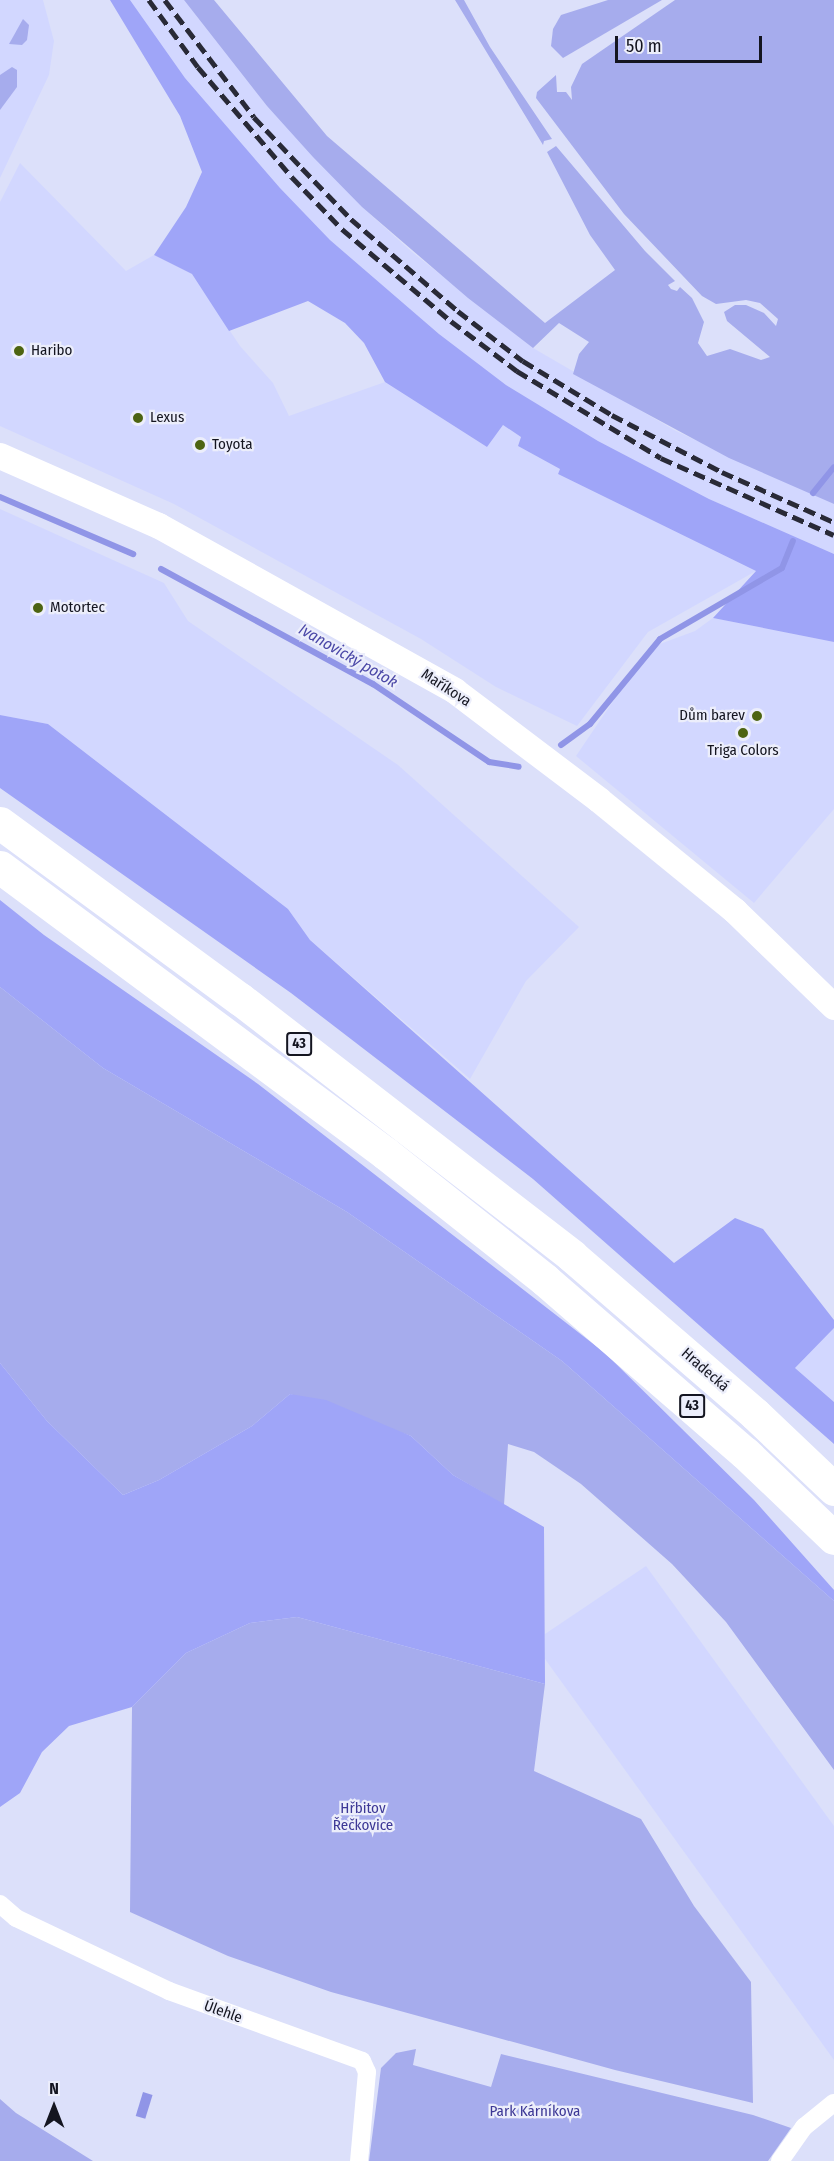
<!DOCTYPE html>
<html>
<head>
<meta charset="utf-8">
<style>
  body { margin:0 }
  #map { position:relative; width:834px; height:2161px; overflow:hidden; background:#dce0fa; font-family:"Fira Sans Condensed",sans-serif }
  div>[style] { position:absolute }
  .built>* { inset:0; background:#d2d7ff }
  .green>* { inset:0; background:#a6aced }
  .forest>* { inset:0; background:#9fa5f8 }
  .water>* { inset:0; background:#9095e7; transform-origin:0 0 }
  .stream>* { height:6px; margin:-3px; padding:0 3px; transform-origin:3px; border-radius:3px; background:#9095e7 }
  .street>* { height:18px; margin:-9px; padding:0 9px; transform-origin:9px; border-radius:9px; background:#fff }
  .secondary>* { height:26px; margin:-13px; padding:0 13px; transform-origin:13px; border-radius:13px; background:#fff }
  .highway>* { height:33px; margin:-16.5px; padding:0 16.5px; transform-origin:16.5px; border-radius:16.5px; background:#fff }
  .rail>* { height:4.5px; margin-top:-2.25px; transform-origin:0; background:repeating-linear-gradient(90deg,#292a37 0 12px,transparent 0 18px) }
  .dots>* { width:16px; height:16px; translate:-50% -50%; box-sizing:border-box; border:3px solid #eceefb; border-radius:50% }
  span { translate:-50% -50%; white-space:nowrap; text-align:center; line-height:1.15; -webkit-text-stroke:4.5px #eceefb; paint-order:stroke }
  .shield-label span { padding:2px 4px; background:#eceefb; border:2px solid; border-radius:4px; -webkit-text-stroke-width:0 }
  .shield-label { font-size:14px; color:#141520; font-weight:700 }
  .poi-label { font-size:15px; color:#141520 }
  .left { translate:0 -50%; text-align:left }
  .right { translate:-100% -50%; text-align:right }
  .street-label { font-size:15px; color:#141520 }
  .park-label { font-size:15px; color:#3d3896 }
  .water-label { font-size:16px; color:#4a47a7; font-style:italic }
  .north { position:absolute; left:24px; top:2077px; width:60px; height:60px; -webkit-text-stroke:4px #eceefb; paint-order:stroke; rotate:0deg; font-size:16px; font-weight:700; line-height:24px; text-align:center; color:#141520 }
  .north::after { content:''; display:block; margin:auto; width:21px; height:27px; background:#141520; clip-path:polygon(50% 0,100% 100%,50% 72%,0 100%) }
  .scale { position:absolute; left:615px; top:36px; width:147px; height:27px; box-sizing:border-box; border:3px solid #141520; border-top:0; padding-left:8px; font-size:18px; line-height:21px; white-space:nowrap; color:#141520; -webkit-text-stroke:4px #eceefb; paint-order:stroke }
</style>
</head>
<body>
<div id="map">
  <div class="built">
    <i style="clip-path:polygon(0 0,43px 0,54px 41px,49px 75px,0 178px)"></i>
    <i style="clip-path:polygon(130px 0,184px 0,267px 106px,362px 207px,412px 252px,533px 348px,676px 431px,834px 504px,834px 554px,709px 499px,598px 441px,506px 385px,439px 334px,330px 240px,280px 188px,185px 78px)"></i>
    <i style="clip-path:polygon(20px 163px,126px 271px,154px 255px,192px 274px,240px 346px,273px 383px,289px 416px,385px 382px,487px 447px,503px 425px,521px 437px,518px 446px,560px 469px,558px 474px,756px 571px,648px 632px,577px 726px,496px 687px,421px 639px,174px 504px,0 426px,0 202px)"></i>
    <i style="clip-path:polygon(0 509px,164px 583px,188px 621px,398px 765px,579px 927px,526px 981px,470px 1079px,310px 940px,288px 909px,48px 724px,0 715px)"></i>
    <i style="clip-path:polygon(713px 618px,834px 642px,834px 809px,754px 903px,576px 756px,649px 648px,695px 631px)"></i>
    <i style="clip-path:polygon(834px 1328px,834px 1402px,795px 1368px)"></i>
    <i style="clip-path:polygon(646px 1566px,834px 1826px,834px 2060px,545px 1659px,545px 1634px)"></i>
  </div>
  <div class="green">
    <i style="clip-path:polygon(184px 0,214px 0,327px 136px,545px 323px,615px 270px,590px 235px,547px 152px,556px 146px,645px 251px,675px 281px,668px 285px,671px 289px,677px 291px,680px 287px,692px 298px,704px 322px,698px 343px,707px 356px,730px 349px,761px 360px,770px 357px,727px 321px,724px 312px,735px 305px,746px 305px,764px 313px,776px 326px,778px 319px,760px 303px,746px 300px,716px 304px,702px 296px,624px 214px,536px 98px,537px 92px,556px 75px,557px 92px,566px 92px,572px 100px,571px 87px,582px 64px,675px 0,834px 0,834px 504px,729px 458px,573px 374px,579px 354px,589px 342px,559px 323px,533px 348px,468px 298px,362px 207px,313px 157px,267px 106px)"></i>
    <i style="clip-path:polygon(455px 0,464px 0,490px 47px,552px 139px,544px 141px,543px 145px)"></i>
    <i style="clip-path:polygon(608px 0,662px 0,563px 58px,551px 46px,553px 29px,561px 15px)"></i>
    <i style="clip-path:polygon(23px 19px,29px 25px,27px 40px,22px 45px,9px 44px)"></i>
    <i style="clip-path:polygon(12px 67px,17px 70px,17px 87px,0 110px,0 75px)"></i>
    <i style="clip-path:polygon(0 987px,103px 1068px,347px 1212px,562px 1361px,834px 1601px,834px 1770px,726px 1622px,672px 1564px,581px 1484px,534px 1452px,508px 1444px,504px 1505px,453px 1475px,411px 1436px,290px 1394px,252px 1426px,159px 1480px,123px 1495px,47px 1421px,0 1363px)"></i>
    <i style="clip-path:polygon(297px 1617px,545px 1684px,534px 1771px,641px 1819px,694px 1906px,751px 1982px,753px 2103px,615px 2070px,331px 1992px,228px 1956px,130px 1912px,132px 1707px,186px 1653px,250px 1623px)"></i>
    <i style="clip-path:polygon(416px 2049px,413px 2065px,491px 2087px,501px 2054px,753px 2115px,791px 2128px,768px 2161px,369px 2161px,381px 2068px,396px 2053px)"></i>
    <i style="clip-path:polygon(0 2099px,16px 2113px,93px 2161px,0 2161px)"></i>
  </div>
  <div class="forest">
    <i style="clip-path:polygon(110px 0,130px 0,185px 78px,280px 188px,330px 240px,439px 334px,506px 385px,598px 441px,709px 499px,834px 554px,834px 642px,713px 618px,756px 571px,558px 474px,560px 469px,518px 446px,521px 437px,503px 425px,487px 447px,385px 382px,364px 343px,345px 323px,308px 301px,229px 331px,192px 274px,154px 255px,186px 207px,202px 172px,180px 116px)"></i>
    <i style="clip-path:polygon(0 715px,48px 724px,288px 909px,310px 940px,674px 1263px,735px 1218px,763px 1229px,834px 1320px,834px 1328px,795px 1368px,834px 1402px,834px 1444px,533px 1179px,291px 993px,0 788px)"></i>
    <i style="clip-path:polygon(0 900px,44px 935px,258px 1084px,605px 1353px,754px 1500px,834px 1590px,834px 1601px,562px 1361px,347px 1212px,103px 1068px,0 987px)"></i>
    <i style="clip-path:polygon(0 1363px,47px 1421px,123px 1495px,159px 1480px,252px 1426px,290px 1394px,326px 1400px,411px 1436px,453px 1475px,544px 1527px,545px 1684px,297px 1617px,250px 1623px,186px 1653px,132px 1707px,69px 1726px,42px 1752px,20px 1793px,0 1807px)"></i>
  </div>
  <div class="water">
    <i style="left:143px;top:2092px;width:10px;height:25px;rotate:17deg"></i>
  </div>
  <div class="stream">
    <i style="left:813px;top:493px;width:33px;rotate:-51deg"></i>
    <i style="left:0;top:497px;width:145px;rotate:23.2deg"></i>
    <i style="left:161px;top:569px;width:241px;rotate:28.5deg"></i>
    <i style="left:373px;top:684px;width:140px;rotate:33.9deg"></i>
    <i style="left:489px;top:762px;width:30px;rotate:9deg"></i>
    <i style="left:561px;top:745px;width:36px;rotate:-36deg"></i>
    <i style="left:590px;top:724px;width:110px;rotate:-50.5deg"></i>
    <i style="left:660px;top:639px;width:141px;rotate:-30.2deg"></i>
    <i style="left:782px;top:568px;width:29px;rotate:-68deg"></i>
  </div>
  <div class="street">
    <i style="left:0;top:1904px;width:21px;rotate:41deg"></i>
    <i style="left:16px;top:1918px;width:170px;rotate:25.5deg"></i>
    <i style="left:169px;top:1991px;width:205px;rotate:19.9deg"></i>
    <i style="left:362px;top:2061px;width:12px;rotate:66deg"></i>
    <i style="left:367px;top:2072px;width:89px;rotate:95.1deg"></i>
    <i style="left:780px;top:2161px;width:42px;rotate:-54.8deg"></i>
    <i style="left:804px;top:2127px;width:38px;rotate:-39deg"></i>
  </div>
  <div class="secondary">
    <i style="left:0;top:456px;width:174px;rotate:23.8deg"></i>
    <i style="left:159px;top:526px;width:339px;rotate:29.1deg"></i>
    <i style="left:455px;top:691px;width:181px;rotate:37.1deg"></i>
    <i style="left:599px;top:800px;width:176px;rotate:39.2deg"></i>
    <i style="left:735px;top:911px;width:138px;rotate:44.1deg"></i>
  </div>
  <div class="highway">
    <i style="left:0;top:823px;width:298px;rotate:36.3deg"></i>
    <i style="left:240px;top:999px;width:420px;rotate:37.7deg"></i>
    <i style="left:572px;top:1256px;width:242px;rotate:40.8deg"></i>
    <i style="left:755px;top:1414px;width:109px;rotate:43.5deg"></i>
    <i style="left:0;top:867px;width:480px;rotate:36.6deg"></i>
    <i style="left:385px;top:1153px;width:204px;rotate:38.4deg"></i>
    <i style="left:545px;top:1280px;width:264px;rotate:40.9deg"></i>
    <i style="left:745px;top:1453px;width:123px;rotate:43.7deg"></i>
  </div>
  <div class="rail">
    <i style="left:149px;top:0;width:83px;rotate:53.8deg"></i>
    <i style="left:198px;top:67px;width:145px;rotate:49.5deg"></i>
    <i style="left:292px;top:177px;width:72px;rotate:46.1deg"></i>
    <i style="left:342px;top:229px;width:143px;rotate:40.2deg"></i>
    <i style="left:451px;top:321px;width:83px;rotate:37.1deg"></i>
    <i style="left:517px;top:371px;width:168px;rotate:31.1deg"></i>
    <i style="left:661px;top:458px;width:189px;rotate:24deg"></i>
    <i style="left:165px;top:0;width:147px;rotate:52.7deg"></i>
    <i style="left:254px;top:117px;width:70px;rotate:46.7deg"></i>
    <i style="left:302px;top:168px;width:71px;rotate:46.1deg"></i>
    <i style="left:351px;top:219px;width:141px;rotate:40.7deg"></i>
    <i style="left:458px;top:311px;width:82px;rotate:37.6deg"></i>
    <i style="left:523px;top:361px;width:104px;rotate:31.2deg"></i>
    <i style="left:612px;top:415px;width:124px;rotate:27.4deg"></i>
    <i style="left:722px;top:472px;width:123px;rotate:24.1deg"></i>
  </div>
  <div class="dots">
    <i style="left:19px;top:351px;background:#4d6411"></i>
    <i style="left:138px;top:418px;background:#4d6411"></i>
    <i style="left:200px;top:445px;background:#4d6411"></i>
    <i style="left:38px;top:608px;background:#4d6411"></i>
    <i style="left:757px;top:716px;background:#4d6411"></i>
    <i style="left:743px;top:733px;background:#4d6411"></i>
  </div>
  <div class="shield-label">
    <span style="left:299px;top:1044px">43</span>
    <span style="left:692px;top:1406px">43</span>
  </div>
  <div class="poi-label">
    <span class="left" style="left:31px;top:351px">Haribo</span>
    <span class="left" style="left:150px;top:418px">Lexus</span>
    <span class="left" style="left:212px;top:445px">Toyota</span>
    <span class="left" style="left:50px;top:608px">Motortec</span>
    <span class="right" style="left:745px;top:716px">Dům barev</span>
    <span style="left:743px;top:751px">Triga Colors</span>
  </div>
  <div class="street-label">
    <span style="left:446px;top:688px;rotate:33deg">Maříkova</span>
    <span style="left:705px;top:1370px;rotate:41deg">Hradecká</span>
    <span style="left:223px;top:2012px;rotate:20deg">Úlehle</span>
  </div>
  <div class="park-label">
    <span style="left:363px;top:1817px">Hřbitov<br>Řečkovice</span>
    <span style="left:535px;top:2112px">Park Kárníkova</span>
  </div>
  <div class="water-label">
    <span style="left:348px;top:656px;rotate:30deg">Ivanovický potok</span>
  </div>
  <div class="north">N</div>
  <div class="scale">50 m</div>
</div>
</body>
</html>
